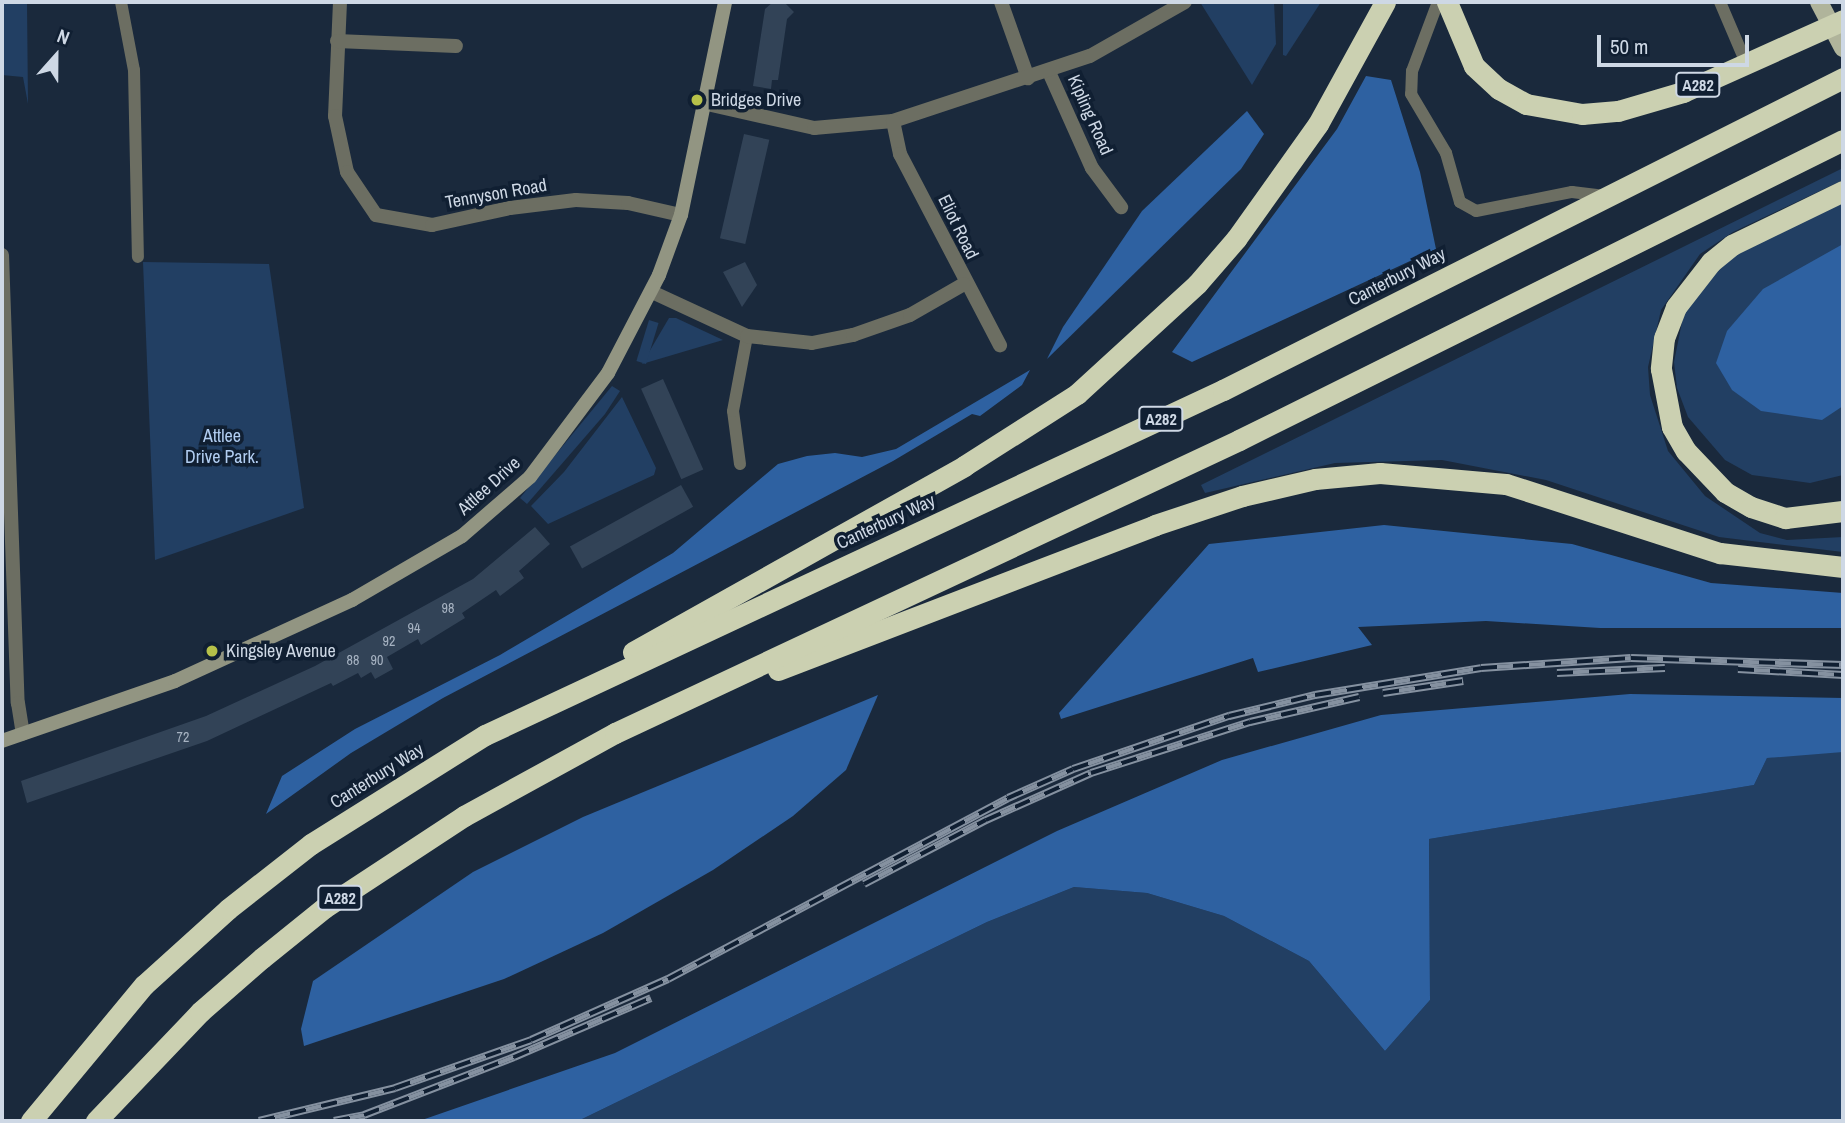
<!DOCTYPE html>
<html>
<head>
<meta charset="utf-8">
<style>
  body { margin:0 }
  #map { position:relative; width:1845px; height:1123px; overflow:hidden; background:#1a293c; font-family:"Archivo Narrow",sans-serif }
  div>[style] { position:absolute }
  .green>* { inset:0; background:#223f63; transform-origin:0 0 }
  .forest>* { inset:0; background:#2e61a1 }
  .building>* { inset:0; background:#324357; transform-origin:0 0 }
  .lane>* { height:12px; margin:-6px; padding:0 6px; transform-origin:6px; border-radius:6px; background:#6c6e62 }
  .street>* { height:14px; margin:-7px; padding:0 7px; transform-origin:7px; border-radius:7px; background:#6c6e62 }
  .secondary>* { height:14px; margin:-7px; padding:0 7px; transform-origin:7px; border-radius:7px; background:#929582 }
  .primary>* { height:18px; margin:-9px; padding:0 9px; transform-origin:9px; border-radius:9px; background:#b0b49b }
  .highway>* { height:21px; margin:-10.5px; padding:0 10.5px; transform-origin:10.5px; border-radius:10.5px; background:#cbd0b1 }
  .rail>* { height:8px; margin-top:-4px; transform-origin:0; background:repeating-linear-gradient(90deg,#101f32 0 16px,#8591a0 0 32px); box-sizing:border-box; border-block:2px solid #8591a0 }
  .dots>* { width:19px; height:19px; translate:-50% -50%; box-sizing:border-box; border:4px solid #101f32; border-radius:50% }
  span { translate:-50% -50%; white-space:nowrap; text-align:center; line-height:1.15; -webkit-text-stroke:7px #101f32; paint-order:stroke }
  .number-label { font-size:14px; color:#a7b3c2 }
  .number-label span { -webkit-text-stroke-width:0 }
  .shield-label span { padding:2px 5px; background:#101f32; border:2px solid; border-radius:5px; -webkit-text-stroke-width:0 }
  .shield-label { font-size:16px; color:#ced8e5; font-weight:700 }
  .poi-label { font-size:18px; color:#ced8e5 }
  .left { translate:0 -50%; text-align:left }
  .street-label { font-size:18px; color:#ced8e5 }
  .park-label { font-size:18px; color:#b2cef2 }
  .frame { position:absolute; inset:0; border:4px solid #ced8e5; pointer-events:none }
  .north { position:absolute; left:21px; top:21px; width:70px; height:70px; -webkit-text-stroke:5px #101f32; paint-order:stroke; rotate:21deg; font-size:19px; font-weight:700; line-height:28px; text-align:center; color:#ced8e5 }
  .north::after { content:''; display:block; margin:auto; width:24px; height:32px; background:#ced8e5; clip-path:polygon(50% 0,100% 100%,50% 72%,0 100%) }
  .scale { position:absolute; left:1597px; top:35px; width:152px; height:32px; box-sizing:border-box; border:4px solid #ced8e5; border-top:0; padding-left:9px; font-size:21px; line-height:24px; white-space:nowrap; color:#ced8e5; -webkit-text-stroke:5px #101f32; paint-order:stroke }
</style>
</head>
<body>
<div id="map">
  <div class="green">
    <i style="clip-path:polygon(2px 2px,27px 2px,28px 104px,23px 77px,2px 75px)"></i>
    <i style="clip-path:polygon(1200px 2px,1274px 2px,1276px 44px,1252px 85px)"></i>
    <i style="clip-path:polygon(1283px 2px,1321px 2px,1286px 56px,1283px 55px)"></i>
    <i style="clip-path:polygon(1843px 168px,1843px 180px,1733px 232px,1700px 254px,1661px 310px,1648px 367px,1650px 395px,1668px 451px,1705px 496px,1760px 533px,1787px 540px,1843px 537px,1843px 552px,1719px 537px,1546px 480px,1442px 460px,1335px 463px,1205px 493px,1201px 485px)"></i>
    <i style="clip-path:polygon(1843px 199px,1843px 475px,1810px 483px,1752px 475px,1725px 460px,1688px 417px,1677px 388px,1674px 362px,1684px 312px,1699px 288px,1741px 249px)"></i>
    <i style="clip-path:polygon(143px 262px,269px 264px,304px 508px,155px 560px)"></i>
    <i style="clip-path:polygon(669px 318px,676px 318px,723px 340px,642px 364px)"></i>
    <i style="left:649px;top:320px;width:10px;height:43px;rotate:17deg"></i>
    <i style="clip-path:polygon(612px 386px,620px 391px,605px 414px,527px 504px,520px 498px)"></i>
    <i style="clip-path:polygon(622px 397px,656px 468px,654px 475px,548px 524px,531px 506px,564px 472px)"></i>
    <i style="clip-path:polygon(1829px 750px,1843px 752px,1843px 1121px,578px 1121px,987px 922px,1074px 887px,1147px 893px,1224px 916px,1309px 961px,1385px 1051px,1430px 1000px,1429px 839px,1754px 785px,1767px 758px)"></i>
  </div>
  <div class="forest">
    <i style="clip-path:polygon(1366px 76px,1391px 80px,1420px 172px,1436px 249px,1192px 362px,1172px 352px,1337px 129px)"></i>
    <i style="clip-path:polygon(1247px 111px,1264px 134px,1241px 169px,1047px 359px,1063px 327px,1142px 211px)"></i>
    <i style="clip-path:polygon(1843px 244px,1843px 406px,1822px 420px,1761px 411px,1732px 390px,1716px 363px,1727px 331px,1763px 289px)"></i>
    <i style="clip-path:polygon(1030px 370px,1022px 385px,980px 416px,972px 414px,893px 461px,443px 698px,351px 753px,266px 814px,282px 776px,355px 729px,500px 655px,673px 553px,778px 464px,807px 456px,835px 453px,862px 457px,896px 449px)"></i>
    <i style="clip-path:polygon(1384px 525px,1572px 544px,1711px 583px,1843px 593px,1843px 628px,1600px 628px,1486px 621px,1358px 627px,1372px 645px,1258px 672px,1253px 658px,1061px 719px,1059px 713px,1209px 544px)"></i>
    <i style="clip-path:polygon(1630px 694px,1843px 698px,1843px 752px,1767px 758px,1754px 785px,1429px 839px,1430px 1000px,1385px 1051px,1309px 961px,1224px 916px,1147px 893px,1074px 887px,987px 922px,578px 1121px,419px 1121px,615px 1053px,1057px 831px,1222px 760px,1381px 715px)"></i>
    <i style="clip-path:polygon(878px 695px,846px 770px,793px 816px,713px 870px,603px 933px,504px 979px,304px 1046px,301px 1029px,313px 981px,473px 872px,583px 817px)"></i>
  </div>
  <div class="building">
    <i style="clip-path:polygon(773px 2px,784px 2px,794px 12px,787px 19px,778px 80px,772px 80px,771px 89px,753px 86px,765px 9px)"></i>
    <i style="left:744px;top:134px;width:26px;height:107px;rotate:13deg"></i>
    <i style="clip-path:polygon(745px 262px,757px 285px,742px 307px,723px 272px)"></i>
    <i style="left:663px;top:379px;width:99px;height:24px;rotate:66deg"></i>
    <i style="left:681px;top:485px;width:25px;height:127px;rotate:61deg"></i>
    <i style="clip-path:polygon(535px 527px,550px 544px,519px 571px,524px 578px,500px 596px,496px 590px,462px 613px,465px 618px,421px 645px,418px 639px,387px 657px,393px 669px,375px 679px,371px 672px,361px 678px,358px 673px,333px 686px,331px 683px,207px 741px,27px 803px,21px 781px,206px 716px,315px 666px,473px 579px)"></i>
  </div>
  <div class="lane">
    <i style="left:121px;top:2px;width:69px;rotate:79.2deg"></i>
    <i style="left:134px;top:70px;width:187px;rotate:88.8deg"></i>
    <i style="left:1438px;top:2px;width:74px;rotate:110.6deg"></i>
    <i style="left:1412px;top:71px;width:23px;rotate:92deg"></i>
    <i style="left:1411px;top:94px;width:69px;rotate:59.3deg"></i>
    <i style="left:1446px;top:153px;width:51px;rotate:74.1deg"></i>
    <i style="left:1460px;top:202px;width:18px;rotate:29deg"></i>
    <i style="left:1476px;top:211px;width:98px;rotate:-11.2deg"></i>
    <i style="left:1572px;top:192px;width:33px;rotate:7deg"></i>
    <i style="left:1720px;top:2px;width:66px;rotate:66.9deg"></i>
    <i style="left:740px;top:464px;width:53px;rotate:-97.5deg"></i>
    <i style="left:733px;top:411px;width:76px;rotate:-79.4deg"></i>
  </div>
  <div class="street">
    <i style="left:340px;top:2px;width:114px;rotate:92.5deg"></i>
    <i style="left:335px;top:116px;width:57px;rotate:77.9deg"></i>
    <i style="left:347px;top:172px;width:52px;rotate:56deg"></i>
    <i style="left:376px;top:215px;width:57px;rotate:10.1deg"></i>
    <i style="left:432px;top:225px;width:80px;rotate:-12.3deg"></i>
    <i style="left:510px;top:208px;width:66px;rotate:-6.9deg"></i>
    <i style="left:576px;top:200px;width:52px;rotate:3.3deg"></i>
    <i style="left:628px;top:203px;width:54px;rotate:12.8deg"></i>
    <i style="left:1001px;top:2px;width:81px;rotate:70.4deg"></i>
    <i style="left:337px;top:41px;width:119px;rotate:2.4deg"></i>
    <i style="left:1049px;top:72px;width:105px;rotate:65.9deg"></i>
    <i style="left:1092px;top:168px;width:49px;rotate:53.4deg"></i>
    <i style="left:707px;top:104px;width:110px;rotate:12.6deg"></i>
    <i style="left:814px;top:128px;width:79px;rotate:-5.1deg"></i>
    <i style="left:893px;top:121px;width:207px;rotate:-18.3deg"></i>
    <i style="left:1090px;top:56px;width:109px;rotate:-29.6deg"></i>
    <i style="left:893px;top:121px;width:34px;rotate:78deg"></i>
    <i style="left:900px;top:154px;width:216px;rotate:62.4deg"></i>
    <i style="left:2px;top:255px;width:448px;rotate:88deg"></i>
    <i style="left:18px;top:703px;width:31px;rotate:81deg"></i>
    <i style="left:652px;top:292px;width:105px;rotate:24.9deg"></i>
    <i style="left:747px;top:336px;width:65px;rotate:6.1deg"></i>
    <i style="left:812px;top:343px;width:42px;rotate:-11deg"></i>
    <i style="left:853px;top:335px;width:60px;rotate:-19.3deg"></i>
    <i style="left:910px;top:315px;width:62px;rotate:-29.9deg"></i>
  </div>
  <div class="secondary">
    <i style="left:2px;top:741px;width:183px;rotate:-19.1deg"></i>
    <i style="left:175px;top:681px;width:195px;rotate:-24.6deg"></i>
    <i style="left:352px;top:600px;width:127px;rotate:-30.2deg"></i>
    <i style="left:462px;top:536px;width:90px;rotate:-40.9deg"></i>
    <i style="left:530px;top:477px;width:130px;rotate:-53.1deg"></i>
    <i style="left:608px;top:373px;width:110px;rotate:-62.5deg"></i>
    <i style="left:659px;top:275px;width:64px;rotate:-69.9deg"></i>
    <i style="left:681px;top:215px;width:217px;rotate:-78.3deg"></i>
  </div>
  <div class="primary">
    <i style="left:1819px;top:2px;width:52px;rotate:62.4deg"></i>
  </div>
  <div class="highway">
    <i style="left:1447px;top:2px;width:69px;rotate:67.1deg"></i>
    <i style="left:1474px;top:66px;width:34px;rotate:43deg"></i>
    <i style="left:1499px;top:89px;width:31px;rotate:29deg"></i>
    <i style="left:1526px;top:104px;width:57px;rotate:10.1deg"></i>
    <i style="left:1582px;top:114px;width:36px;rotate:-5deg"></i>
    <i style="left:1618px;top:111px;width:68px;rotate:-16.3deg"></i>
    <i style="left:1683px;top:92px;width:175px;rotate:-24.2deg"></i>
    <i style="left:1843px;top:191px;width:123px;rotate:154.1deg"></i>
    <i style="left:1732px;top:245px;width:27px;rotate:141deg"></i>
    <i style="left:1711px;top:262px;width:57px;rotate:127.9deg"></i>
    <i style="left:1676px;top:307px;width:33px;rotate:111deg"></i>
    <i style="left:1664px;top:338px;width:31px;rotate:96deg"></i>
    <i style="left:1661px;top:369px;width:59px;rotate:79.3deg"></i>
    <i style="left:1672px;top:427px;width:28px;rotate:60deg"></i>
    <i style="left:1686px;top:451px;width:57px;rotate:46.4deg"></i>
    <i style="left:1725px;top:492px;width:30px;rotate:30deg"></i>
    <i style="left:1751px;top:507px;width:36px;rotate:18deg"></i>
    <i style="left:1785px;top:518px;width:58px;rotate:-6.9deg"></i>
    <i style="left:633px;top:652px;width:380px;rotate:-29.3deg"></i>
    <i style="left:964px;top:466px;width:134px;rotate:-32.5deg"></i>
    <i style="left:1077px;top:394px;width:163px;rotate:-42.5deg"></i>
    <i style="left:1197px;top:284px;width:60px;rotate:-49.1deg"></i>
    <i style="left:1236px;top:239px;width:141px;rotate:-54.5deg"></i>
    <i style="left:1318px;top:124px;width:139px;rotate:-61.2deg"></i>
    <i style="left:778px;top:670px;width:404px;rotate:-21deg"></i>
    <i style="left:1155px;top:525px;width:92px;rotate:-18.4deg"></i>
    <i style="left:1242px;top:496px;width:75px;rotate:-13.1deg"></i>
    <i style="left:1315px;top:479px;width:65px;rotate:-5.3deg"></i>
    <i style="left:1380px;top:473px;width:126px;rotate:5deg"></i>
    <i style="left:1506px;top:484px;width:225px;rotate:17.9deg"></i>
    <i style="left:1720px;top:553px;width:124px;rotate:6.5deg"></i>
    <i style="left:31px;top:1121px;width:177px;rotate:-50.3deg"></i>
    <i style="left:144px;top:985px;width:113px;rotate:-42.1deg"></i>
    <i style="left:228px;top:909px;width:105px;rotate:-38.1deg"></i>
    <i style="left:311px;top:844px;width:205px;rotate:-32.1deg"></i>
    <i style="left:485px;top:735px;width:815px;rotate:-25.06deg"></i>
    <i style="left:1223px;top:390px;width:694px;rotate:-26.71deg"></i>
    <i style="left:96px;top:1121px;width:151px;rotate:-46.3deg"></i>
    <i style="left:200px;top:1012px;width:82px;rotate:-41.1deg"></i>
    <i style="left:262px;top:958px;width:80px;rotate:-38.9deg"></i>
    <i style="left:324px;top:908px;width:168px;rotate:-33.3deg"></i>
    <i style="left:464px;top:816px;width:172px;rotate:-28.8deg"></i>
    <i style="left:615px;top:733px;width:689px;rotate:-25.15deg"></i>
    <i style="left:1239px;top:440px;width:674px;rotate:-26.41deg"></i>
  </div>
  <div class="rail">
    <i style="left:1738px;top:669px;width:105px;rotate:3.3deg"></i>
    <i style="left:1557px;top:673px;width:108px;rotate:-2.7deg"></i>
    <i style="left:1383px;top:693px;width:81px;rotate:-8.5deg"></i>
    <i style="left:864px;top:884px;width:138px;rotate:-27.7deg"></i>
    <i style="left:986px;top:820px;width:115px;rotate:-24.1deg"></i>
    <i style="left:1091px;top:773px;width:167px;rotate:-17.8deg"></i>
    <i style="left:1250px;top:722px;width:112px;rotate:-12.9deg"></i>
    <i style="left:259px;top:1121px;width:140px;rotate:-13.6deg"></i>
    <i style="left:395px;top:1088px;width:144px;rotate:-19.4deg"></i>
    <i style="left:531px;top:1040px;width:150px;rotate:-24deg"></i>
    <i style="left:668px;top:979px;width:385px;rotate:-28deg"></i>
    <i style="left:1008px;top:798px;width:71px;rotate:-24deg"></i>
    <i style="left:1073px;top:769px;width:165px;rotate:-18.8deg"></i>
    <i style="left:1229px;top:716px;width:89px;rotate:-13.7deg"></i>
    <i style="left:1315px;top:695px;width:168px;rotate:-9.2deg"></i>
    <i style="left:1481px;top:668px;width:150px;rotate:-3.8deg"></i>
    <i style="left:1631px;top:658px;width:212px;rotate:1.9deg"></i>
    <i style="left:334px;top:1121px;width:31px;rotate:-11deg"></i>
    <i style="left:364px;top:1115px;width:161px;rotate:-21.1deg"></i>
    <i style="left:514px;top:1057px;width:149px;rotate:-23.3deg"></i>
  </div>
  <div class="dots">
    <i style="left:697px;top:100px;background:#b6c149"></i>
    <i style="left:212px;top:651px;background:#b6c149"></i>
  </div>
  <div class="number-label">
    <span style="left:448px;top:608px">98</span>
    <span style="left:414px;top:628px">94</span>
    <span style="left:389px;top:641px">92</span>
    <span style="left:353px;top:660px">88</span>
    <span style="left:377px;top:660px">90</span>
    <span style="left:183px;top:737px">72</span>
  </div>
  <div class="shield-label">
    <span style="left:1698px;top:85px">A282</span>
    <span style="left:1161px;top:419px">A282</span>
    <span style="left:340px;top:898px">A282</span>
  </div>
  <div class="poi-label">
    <span class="left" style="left:711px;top:100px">Bridges Drive</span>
    <span class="left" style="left:226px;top:651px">Kingsley Avenue</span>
  </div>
  <div class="street-label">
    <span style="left:1090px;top:115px;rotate:66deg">Kipling Road</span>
    <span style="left:496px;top:194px;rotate:-10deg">Tennyson Road</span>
    <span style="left:958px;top:227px;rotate:64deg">Eliot Road</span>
    <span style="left:1397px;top:277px;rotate:-27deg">Canterbury Way</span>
    <span style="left:489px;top:486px;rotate:-42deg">Attlee Drive</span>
    <span style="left:886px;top:522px;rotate:-25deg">Canterbury Way</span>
    <span style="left:377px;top:776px;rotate:-32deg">Canterbury Way</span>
  </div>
  <div class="park-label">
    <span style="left:222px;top:447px">Attlee<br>Drive Park.</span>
  </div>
  <div class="frame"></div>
  <div class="north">N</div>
  <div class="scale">50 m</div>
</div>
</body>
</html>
